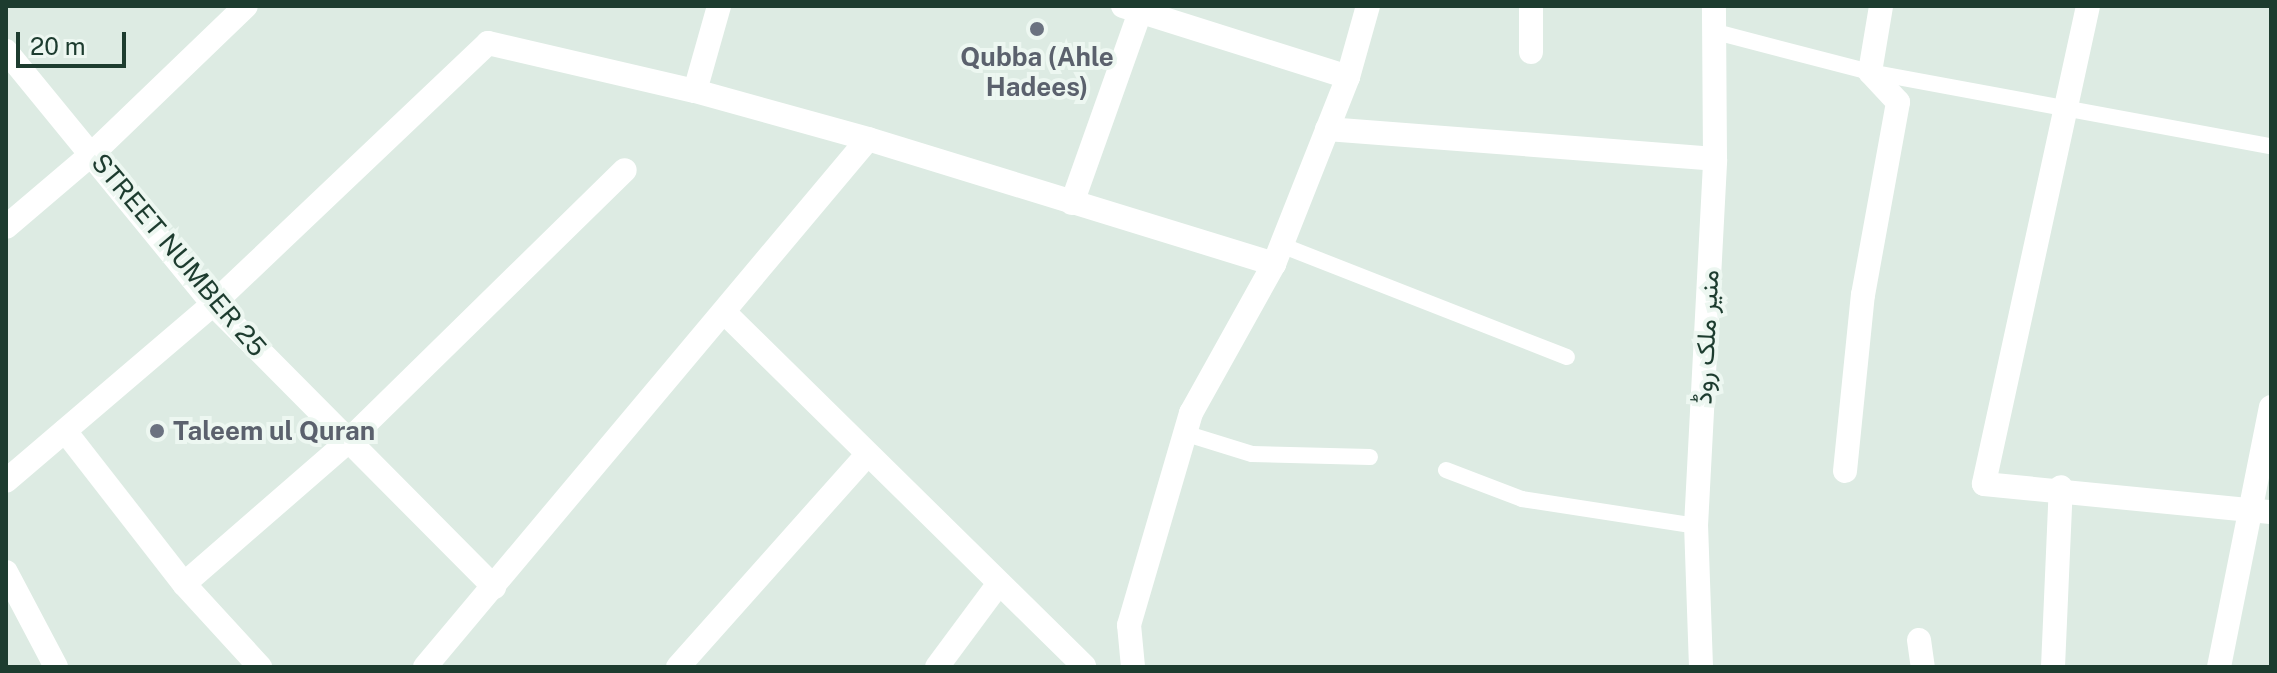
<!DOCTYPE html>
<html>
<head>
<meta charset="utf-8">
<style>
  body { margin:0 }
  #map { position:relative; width:2277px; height:673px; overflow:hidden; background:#ddebe3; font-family:"Public Sans",Vazirmatn,sans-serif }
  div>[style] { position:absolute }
  .service>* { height:16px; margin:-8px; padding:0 8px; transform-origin:8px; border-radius:8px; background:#fff }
  .minor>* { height:24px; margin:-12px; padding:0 12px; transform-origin:12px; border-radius:12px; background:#fff }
  .tertiary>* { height:24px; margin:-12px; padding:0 12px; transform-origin:12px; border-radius:12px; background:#fff }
  .dots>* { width:22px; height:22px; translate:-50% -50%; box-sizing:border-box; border:4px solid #edf7f1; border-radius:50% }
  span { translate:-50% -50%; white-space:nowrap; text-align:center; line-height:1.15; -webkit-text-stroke:8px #edf7f1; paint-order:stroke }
  .worship-label { font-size:26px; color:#5b616d; font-weight:700 }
  .left { translate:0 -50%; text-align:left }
  .street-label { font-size:26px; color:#1d3c2f }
  .frame { position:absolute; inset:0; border:8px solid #1d3c2f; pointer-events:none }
  .scale { position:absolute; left:16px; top:32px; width:110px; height:36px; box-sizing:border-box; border:4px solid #1d3c2f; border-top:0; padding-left:10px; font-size:24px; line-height:28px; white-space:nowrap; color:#1d3c2f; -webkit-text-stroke:6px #edf7f1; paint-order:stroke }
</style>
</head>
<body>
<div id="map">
  <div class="service">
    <i style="left:1716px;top:32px;width:159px;rotate:14.6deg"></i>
    <i style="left:1870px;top:72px;width:408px;rotate:10.5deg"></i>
    <i style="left:1281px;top:245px;width:307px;rotate:21.4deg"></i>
    <i style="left:1184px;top:433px;width:71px;rotate:17.2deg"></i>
    <i style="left:1252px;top:454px;width:118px;rotate:1.5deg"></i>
    <i style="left:1446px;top:470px;width:81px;rotate:20.9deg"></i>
    <i style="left:1522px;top:499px;width:176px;rotate:8.8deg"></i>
  </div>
  <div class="minor">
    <i style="left:1123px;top:6px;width:236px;rotate:17.5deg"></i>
    <i style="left:2088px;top:6px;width:489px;rotate:102.3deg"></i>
    <i style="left:1984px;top:484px;width:288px;rotate:5.6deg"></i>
    <i style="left:6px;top:51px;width:327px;rotate:50.7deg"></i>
    <i style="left:213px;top:304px;width:399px;rotate:45.2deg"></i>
    <i style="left:1531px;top:52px;width:46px;rotate:-90deg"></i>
    <i style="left:695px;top:91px;width:88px;rotate:-74.2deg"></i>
    <i style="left:1327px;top:129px;width:389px;rotate:4.4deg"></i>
    <i style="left:1072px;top:203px;width:209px;rotate:-70.4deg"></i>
    <i style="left:6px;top:227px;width:114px;rotate:-40.4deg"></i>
    <i style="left:93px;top:153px;width:212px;rotate:-43.9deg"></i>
    <i style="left:724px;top:312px;width:505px;rotate:44.52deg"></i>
    <i style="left:65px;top:431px;width:194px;rotate:52.1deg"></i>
    <i style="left:184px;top:584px;width:113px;rotate:47.5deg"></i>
    <i style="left:1845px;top:471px;width:177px;rotate:-84.2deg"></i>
    <i style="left:1863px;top:295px;width:196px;rotate:-79.7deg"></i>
    <i style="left:1898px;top:102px;width:41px;rotate:-133deg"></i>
    <i style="left:1870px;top:72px;width:67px;rotate:-80.5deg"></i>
    <i style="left:6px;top:481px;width:272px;rotate:-40.5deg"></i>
    <i style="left:213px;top:304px;width:379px;rotate:-43.5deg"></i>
    <i style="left:488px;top:43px;width:212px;rotate:13.1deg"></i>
    <i style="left:695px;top:91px;width:180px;rotate:15.5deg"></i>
    <i style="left:868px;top:139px;width:425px;rotate:17.1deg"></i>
    <i style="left:6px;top:572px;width:107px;rotate:62.2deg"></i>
    <i style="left:184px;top:584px;width:215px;rotate:-41deg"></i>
    <i style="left:346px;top:443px;width:390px;rotate:-44.4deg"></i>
    <i style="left:1919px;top:640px;width:27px;rotate:82deg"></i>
    <i style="left:425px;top:667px;width:689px;rotate:-50deg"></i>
    <i style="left:678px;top:667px;width:285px;rotate:-48.3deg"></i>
    <i style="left:937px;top:667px;width:101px;rotate:-53.5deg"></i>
    <i style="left:1133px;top:667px;width:42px;rotate:-95.4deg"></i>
    <i style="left:1129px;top:625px;width:221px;rotate:-73.7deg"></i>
    <i style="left:1191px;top:413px;width:171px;rotate:-60.9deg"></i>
    <i style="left:1274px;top:264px;width:201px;rotate:-68.4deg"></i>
    <i style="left:1348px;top:77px;width:74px;rotate:-74.3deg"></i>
    <i style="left:2053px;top:667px;width:180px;rotate:-87.5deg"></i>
    <i style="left:2219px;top:667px;width:265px;rotate:-78.7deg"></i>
  </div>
  <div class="tertiary">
    <i style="left:1701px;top:667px;width:141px;rotate:-92deg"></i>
    <i style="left:1696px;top:526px;width:367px;rotate:-87deg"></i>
    <i style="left:1715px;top:159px;width:153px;rotate:-90.4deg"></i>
  </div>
  <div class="dots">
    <i style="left:1037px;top:29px;background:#6b7280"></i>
    <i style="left:157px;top:431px;background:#6b7280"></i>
  </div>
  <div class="worship-label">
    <span style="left:1037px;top:72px">Qubba (Ahle<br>Hadees)</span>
    <span class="left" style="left:173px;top:431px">Taleem ul Quran</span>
  </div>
  <div class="street-label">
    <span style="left:179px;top:255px;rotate:50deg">STREET NUMBER 25</span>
    <span style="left:1706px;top:337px;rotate:-87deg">منیر ملک روڈ</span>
  </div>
  <div class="frame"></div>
  <div class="scale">20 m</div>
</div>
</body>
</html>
